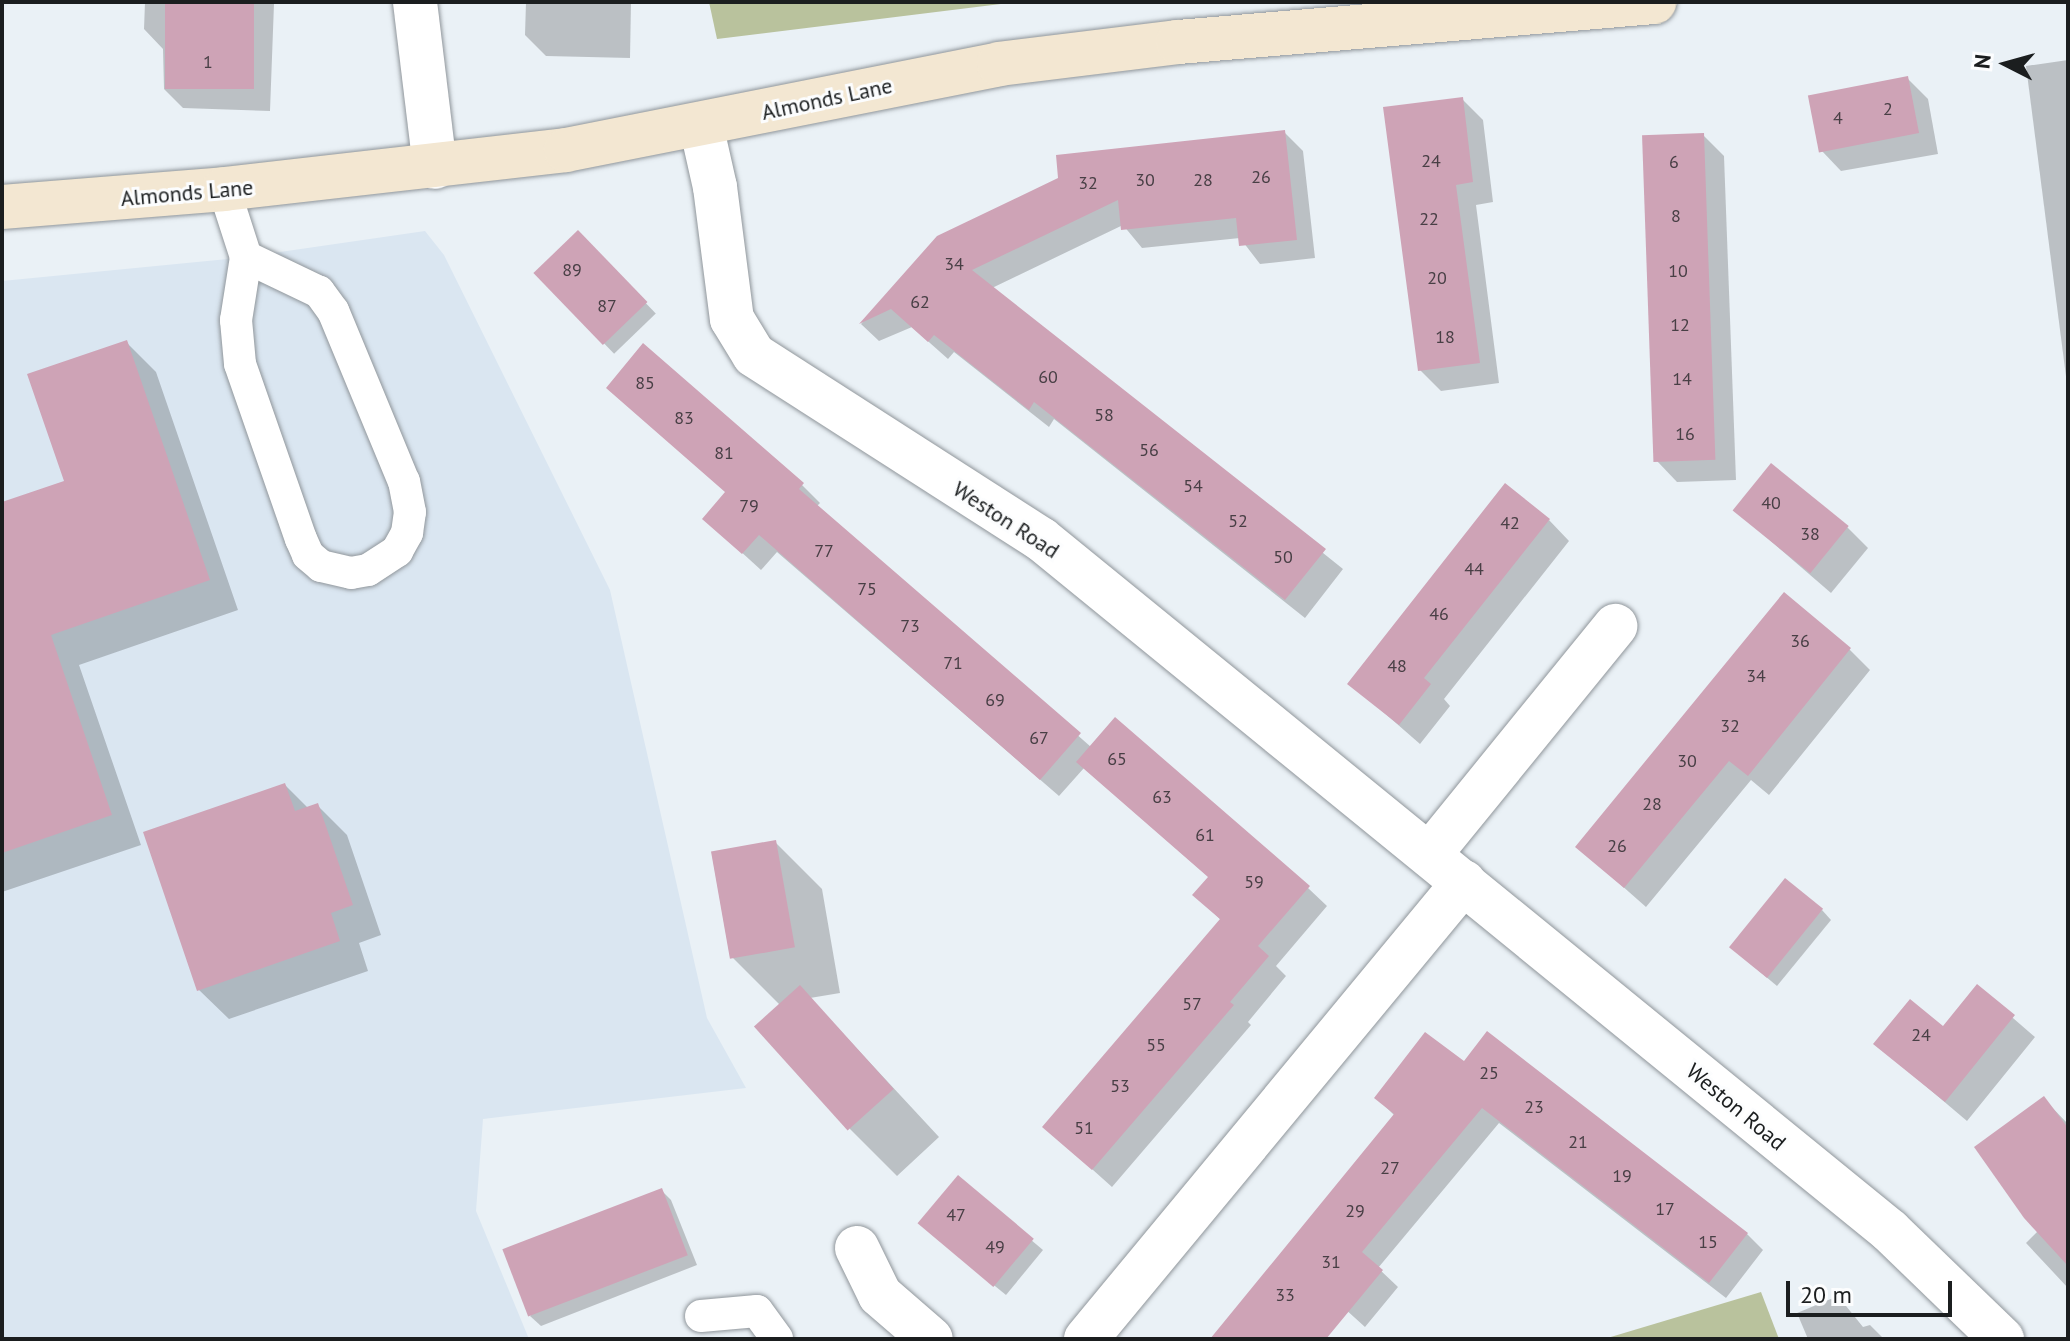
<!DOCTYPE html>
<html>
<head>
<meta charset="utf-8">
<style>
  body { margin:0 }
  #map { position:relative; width:2070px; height:1341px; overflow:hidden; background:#eaf1f6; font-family:"PT Sans",sans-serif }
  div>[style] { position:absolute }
  .built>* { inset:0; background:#dae6f1 }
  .green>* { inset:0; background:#b9c29d }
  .shadow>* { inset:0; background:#0003; transform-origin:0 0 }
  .building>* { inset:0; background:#cea3b6; transform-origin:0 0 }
  .roads { filter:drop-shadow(0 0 2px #90969b) drop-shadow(0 0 2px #90969b) }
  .lane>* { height:32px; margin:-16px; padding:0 16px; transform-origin:16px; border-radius:16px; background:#fff }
  .street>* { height:44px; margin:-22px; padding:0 22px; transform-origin:22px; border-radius:22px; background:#fff }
  .secondary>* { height:44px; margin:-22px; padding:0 22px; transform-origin:22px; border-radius:22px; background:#f3e7d2 }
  span { translate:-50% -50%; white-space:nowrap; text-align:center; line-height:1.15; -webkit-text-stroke:6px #fcfdfe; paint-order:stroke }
  .number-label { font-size:18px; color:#483f45 }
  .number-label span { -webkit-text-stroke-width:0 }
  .street-label { font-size:22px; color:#1b1e1f }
  .frame { position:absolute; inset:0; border:4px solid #1b1e1f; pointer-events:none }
  .north { position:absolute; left:1966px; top:24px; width:80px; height:80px; -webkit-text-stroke:6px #fcfdfe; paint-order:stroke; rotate:276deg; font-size:22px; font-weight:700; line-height:32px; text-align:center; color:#1b1e1f }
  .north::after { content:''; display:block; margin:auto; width:28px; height:36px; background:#1b1e1f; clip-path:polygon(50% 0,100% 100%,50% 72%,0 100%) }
  .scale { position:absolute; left:1786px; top:1281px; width:166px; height:36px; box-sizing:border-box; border:4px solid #1b1e1f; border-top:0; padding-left:10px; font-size:24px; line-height:28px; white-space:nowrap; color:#1b1e1f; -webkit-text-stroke:6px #fcfdfe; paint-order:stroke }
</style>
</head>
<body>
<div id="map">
  <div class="built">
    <i style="clip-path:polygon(425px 231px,444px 255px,610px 590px,707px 1018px,746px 1088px,483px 1119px,476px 1211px,529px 1339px,2px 1339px,2px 281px,238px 258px)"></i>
  </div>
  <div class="green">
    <i style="clip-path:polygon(709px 2px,1017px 2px,717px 39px)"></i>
    <i style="clip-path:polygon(1761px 1292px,1779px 1339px,1604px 1339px)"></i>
  </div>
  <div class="shadow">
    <i style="clip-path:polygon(145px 2px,324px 2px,274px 4px,270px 111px,183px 108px,164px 89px,163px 49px,144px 29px)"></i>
    <i style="clip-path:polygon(526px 2px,631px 2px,630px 58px,546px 56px,525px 35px)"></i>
    <i style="clip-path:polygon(2068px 60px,2068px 392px,2026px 66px)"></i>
    <i style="clip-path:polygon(1907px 78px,1928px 99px,1938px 154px,1841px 171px,1821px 150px)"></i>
    <i style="clip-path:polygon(1462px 99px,1483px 120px,1493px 202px,1476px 205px,1499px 383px,1441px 391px,1420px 370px)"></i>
    <i style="clip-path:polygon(1284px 132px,1303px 151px,1315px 258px,1260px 264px,1240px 238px,1142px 248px,1123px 225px,992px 288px,1343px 569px,1305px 618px,1054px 419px,1049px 427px,954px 352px,948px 359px,912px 327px,879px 341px,861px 324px,939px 237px)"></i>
    <i style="clip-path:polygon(1703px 135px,1724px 156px,1736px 480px,1677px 482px,1657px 461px)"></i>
    <i style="left:578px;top:233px;width:112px;height:58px;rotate:46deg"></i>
    <i style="clip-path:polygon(126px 342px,156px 372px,238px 610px,79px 665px,141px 845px,2px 892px,2px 504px,66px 482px)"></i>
    <i style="clip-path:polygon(802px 485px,820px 503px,817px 506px,1091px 747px,1308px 888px,1327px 906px,1276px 966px,1286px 976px,1248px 1022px,1251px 1025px,1112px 1187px,1045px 1127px,1222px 921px,1195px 895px,1210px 878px,1084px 768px,1059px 796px,777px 552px,761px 570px,705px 519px)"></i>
    <i style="clip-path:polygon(1743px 517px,1847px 527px,1868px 548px,1831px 593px)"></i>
    <i style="clip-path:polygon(1549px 520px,1569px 541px,1444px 699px,1450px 706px,1420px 744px,1350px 683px)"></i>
    <i style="clip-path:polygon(1849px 649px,1870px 670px,1769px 795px,1751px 780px,1646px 907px,1578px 847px)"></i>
    <i style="clip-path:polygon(285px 785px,308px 808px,317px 805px,347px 835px,381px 935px,359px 943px,368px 971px,229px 1019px,199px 990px)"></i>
    <i style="clip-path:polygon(775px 842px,822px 889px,840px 993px,810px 998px,939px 1137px,897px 1176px,850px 1129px,780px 1005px,732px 957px)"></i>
    <i style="clip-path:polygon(1822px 910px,1831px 920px,1777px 986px,1741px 956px)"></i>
    <i style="clip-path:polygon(1977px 987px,2035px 1037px,1967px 1121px,1876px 1044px,1944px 1029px)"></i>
    <i style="clip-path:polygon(1464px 1064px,1747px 1234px,1763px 1250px,1726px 1298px,1499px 1123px,1378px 1268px,1398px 1287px,1365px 1327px,1344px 1308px,1318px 1339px,1211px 1339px,1395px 1116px,1377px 1098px)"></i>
    <i style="clip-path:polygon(2044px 1099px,2068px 1124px,2068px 1288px,2026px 1243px,2038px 1231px)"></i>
    <i style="clip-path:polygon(958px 1178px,1043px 1250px,1006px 1295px,930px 1233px)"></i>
    <i style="clip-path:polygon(661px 1190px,671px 1200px,697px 1265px,541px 1326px,530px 1316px)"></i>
    <i style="clip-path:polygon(1838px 1296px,1863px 1327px,1870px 1325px,1884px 1339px,1808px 1339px,1797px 1313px)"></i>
  </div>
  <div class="building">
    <i style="left:165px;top:2px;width:89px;height:87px"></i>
    <i style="left:1908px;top:76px;width:58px;height:102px;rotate:79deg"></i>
    <i style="clip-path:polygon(1463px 97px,1473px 182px,1456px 185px,1480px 363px,1418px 371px,1383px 107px)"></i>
    <i style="clip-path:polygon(1285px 130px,1297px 240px,1239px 246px,1236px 218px,1121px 230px,1118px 200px,972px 270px,1326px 549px,1285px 600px,1034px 402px,1029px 410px,934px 335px,928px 342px,891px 309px,859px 324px,937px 236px,1058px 178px,1056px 155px)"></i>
    <i style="left:1704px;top:133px;width:327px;height:62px;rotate:88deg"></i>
    <i style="left:578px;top:230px;width:100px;height:62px;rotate:46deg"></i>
    <i style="clip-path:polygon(127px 340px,210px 580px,51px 635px,112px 815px,2px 853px,2px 502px,64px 481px,27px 374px)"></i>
    <i style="clip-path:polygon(643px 343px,804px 483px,799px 489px,1081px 733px,1040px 780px,759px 535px,742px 554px,702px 519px,725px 492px,606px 388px)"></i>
    <i style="left:1771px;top:463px;width:100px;height:61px;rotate:39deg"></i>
    <i style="clip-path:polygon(1505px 483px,1550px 519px,1424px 678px,1431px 684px,1399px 725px,1347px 684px)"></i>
    <i style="clip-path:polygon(1784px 592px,1851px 648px,1748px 776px,1729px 761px,1624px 888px,1575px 847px)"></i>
    <i style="clip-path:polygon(1115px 717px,1310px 886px,1258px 946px,1269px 956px,1230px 1002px,1234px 1005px,1092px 1170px,1042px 1127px,1220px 919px,1192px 895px,1208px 877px,1076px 762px)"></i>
    <i style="clip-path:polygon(285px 783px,295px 811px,318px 803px,353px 905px,331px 913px,340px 941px,197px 991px,143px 832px)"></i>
    <i style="left:776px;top:840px;width:109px;height:66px;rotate:80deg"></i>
    <i style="left:1785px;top:878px;width:49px;height:89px;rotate:39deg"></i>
    <i style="clip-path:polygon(1977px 984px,2015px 1015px,1945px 1102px,1873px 1044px,1910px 999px,1943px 1026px)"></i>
    <i style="left:800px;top:985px;width:140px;height:62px;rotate:48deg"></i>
    <i style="clip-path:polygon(1487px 1031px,1748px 1233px,1709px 1283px,1482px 1108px,1362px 1252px,1383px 1270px,1326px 1339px,1210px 1339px,1394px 1114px,1374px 1098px,1425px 1032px,1464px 1061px)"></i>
    <i style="clip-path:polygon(2044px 1096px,2068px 1128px,2068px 1266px,2024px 1218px,1974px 1147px)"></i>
    <i style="left:958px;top:1175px;width:99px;height:63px;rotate:40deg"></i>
    <i style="left:662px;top:1188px;width:72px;height:171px;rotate:69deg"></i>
  </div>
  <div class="roads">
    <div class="lane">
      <i style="left:224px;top:189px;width:71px;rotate:72.1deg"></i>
      <i style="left:246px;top:257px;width:64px;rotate:99deg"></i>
      <i style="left:236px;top:320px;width:44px;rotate:84.8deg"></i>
      <i style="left:240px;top:364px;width:185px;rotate:70.8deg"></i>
      <i style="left:301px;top:539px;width:17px;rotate:66deg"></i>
      <i style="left:308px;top:555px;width:17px;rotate:40deg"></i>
      <i style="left:321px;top:566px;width:31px;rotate:13deg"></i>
      <i style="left:351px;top:573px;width:17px;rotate:-10deg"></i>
      <i style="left:368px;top:570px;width:35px;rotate:-33deg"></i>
      <i style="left:397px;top:551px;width:21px;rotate:-61deg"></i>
      <i style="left:407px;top:533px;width:21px;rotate:-82deg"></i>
      <i style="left:410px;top:512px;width:31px;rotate:-101deg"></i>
      <i style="left:404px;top:482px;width:185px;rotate:-112.5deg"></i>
      <i style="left:333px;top:311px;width:24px;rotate:-126deg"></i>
      <i style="left:319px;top:292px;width:81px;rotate:-154.4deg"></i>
      <i style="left:701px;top:1316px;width:56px;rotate:-5.1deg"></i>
      <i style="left:757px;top:1311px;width:34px;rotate:54deg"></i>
    </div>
    <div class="street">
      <i style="left:415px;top:2px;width:166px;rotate:83.1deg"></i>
      <i style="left:701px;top:125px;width:64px;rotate:77.3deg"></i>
      <i style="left:715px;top:187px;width:133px;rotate:82.7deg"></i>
      <i style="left:732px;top:319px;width:42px;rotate:58.6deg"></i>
      <i style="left:754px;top:355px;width:341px;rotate:32.7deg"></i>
      <i style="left:1041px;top:539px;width:1095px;rotate:39.18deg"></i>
      <i style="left:1890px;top:1231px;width:156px;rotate:44deg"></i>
      <i style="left:1430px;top:854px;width:294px;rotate:-50.9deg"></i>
      <i style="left:857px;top:1248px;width:52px;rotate:63.9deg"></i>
      <i style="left:880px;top:1295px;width:67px;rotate:40.8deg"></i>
      <i style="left:1086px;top:1339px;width:593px;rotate:-50.4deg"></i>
    </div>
    <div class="secondary">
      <i style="left:2px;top:207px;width:223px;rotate:-4.6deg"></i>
      <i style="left:224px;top:189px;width:344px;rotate:-6.5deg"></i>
      <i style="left:566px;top:150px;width:441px;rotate:-11.2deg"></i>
      <i style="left:999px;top:64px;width:180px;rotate:-7deg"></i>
      <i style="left:1178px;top:42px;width:478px;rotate:-4.8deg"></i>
    </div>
  </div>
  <div class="number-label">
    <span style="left:208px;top:62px">1</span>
    <span style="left:1888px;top:109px">2</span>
    <span style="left:1838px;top:118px">4</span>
    <span style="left:1431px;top:161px">24</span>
    <span style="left:1674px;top:162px">6</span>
    <span style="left:1261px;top:177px">26</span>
    <span style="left:1145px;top:180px">30</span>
    <span style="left:1203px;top:180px">28</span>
    <span style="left:1088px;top:183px">32</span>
    <span style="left:1676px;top:216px">8</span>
    <span style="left:1429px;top:219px">22</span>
    <span style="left:954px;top:264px">34</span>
    <span style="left:572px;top:270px">89</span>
    <span style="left:1678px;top:271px">10</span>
    <span style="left:1437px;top:278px">20</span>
    <span style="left:920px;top:302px">62</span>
    <span style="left:607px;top:306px">87</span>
    <span style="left:1680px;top:325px">12</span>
    <span style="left:1445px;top:337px">18</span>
    <span style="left:1048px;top:377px">60</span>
    <span style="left:1682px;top:379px">14</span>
    <span style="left:645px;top:383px">85</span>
    <span style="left:1104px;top:415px">58</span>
    <span style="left:684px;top:418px">83</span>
    <span style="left:1685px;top:434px">16</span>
    <span style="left:1149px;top:450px">56</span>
    <span style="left:724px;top:453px">81</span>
    <span style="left:1193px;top:486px">54</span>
    <span style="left:1771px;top:503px">40</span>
    <span style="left:749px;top:506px">79</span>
    <span style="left:1238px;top:521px">52</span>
    <span style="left:1510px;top:523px">42</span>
    <span style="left:1810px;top:534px">38</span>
    <span style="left:824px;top:551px">77</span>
    <span style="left:1283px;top:557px">50</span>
    <span style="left:1474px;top:569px">44</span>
    <span style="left:867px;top:589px">75</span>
    <span style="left:1439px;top:614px">46</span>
    <span style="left:910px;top:626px">73</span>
    <span style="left:1800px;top:641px">36</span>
    <span style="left:953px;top:663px">71</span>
    <span style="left:1397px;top:666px">48</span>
    <span style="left:1756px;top:676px">34</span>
    <span style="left:995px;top:700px">69</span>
    <span style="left:1730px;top:726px">32</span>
    <span style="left:1039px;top:738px">67</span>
    <span style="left:1117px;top:759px">65</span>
    <span style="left:1687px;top:761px">30</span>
    <span style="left:1162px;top:797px">63</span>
    <span style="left:1652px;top:804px">28</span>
    <span style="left:1205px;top:835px">61</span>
    <span style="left:1617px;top:846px">26</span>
    <span style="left:1254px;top:882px">59</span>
    <span style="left:1192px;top:1004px">57</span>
    <span style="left:1921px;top:1035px">24</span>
    <span style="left:1156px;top:1045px">55</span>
    <span style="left:1489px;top:1073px">25</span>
    <span style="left:1120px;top:1086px">53</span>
    <span style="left:1534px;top:1107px">23</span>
    <span style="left:1084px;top:1128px">51</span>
    <span style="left:1578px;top:1142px">21</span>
    <span style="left:1390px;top:1168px">27</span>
    <span style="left:1622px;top:1176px">19</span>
    <span style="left:1665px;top:1209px">17</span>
    <span style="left:1355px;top:1211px">29</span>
    <span style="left:956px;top:1215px">47</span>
    <span style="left:1708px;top:1242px">15</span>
    <span style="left:995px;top:1247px">49</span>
    <span style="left:1331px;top:1262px">31</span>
    <span style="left:1285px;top:1295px">33</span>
  </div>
  <div class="street-label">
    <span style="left:827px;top:99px;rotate:-12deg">Almonds Lane</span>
    <span style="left:187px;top:193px;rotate:-5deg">Almonds Lane</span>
    <span style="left:1006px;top:520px;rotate:33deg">Weston Road</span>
    <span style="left:1736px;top:1107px;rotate:40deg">Weston Road</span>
  </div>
  <div class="frame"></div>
  <div class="north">N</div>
  <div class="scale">20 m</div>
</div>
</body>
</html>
